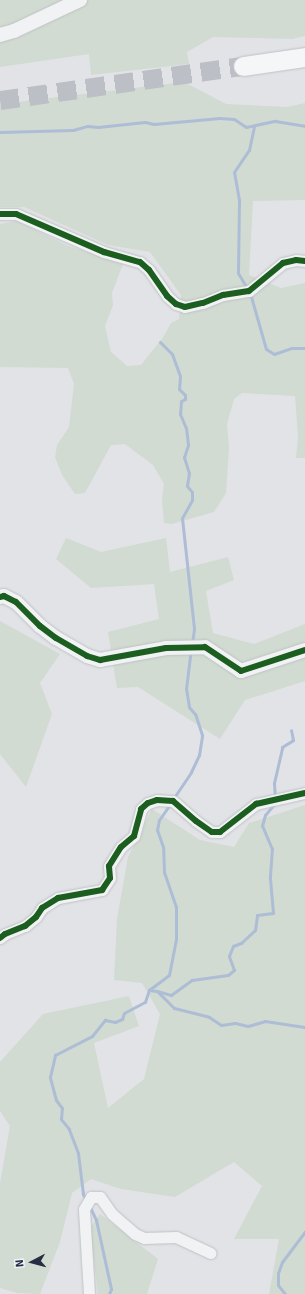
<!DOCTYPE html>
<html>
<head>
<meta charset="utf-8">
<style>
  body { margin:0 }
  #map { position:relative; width:305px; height:1294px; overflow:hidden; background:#e2e3e7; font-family:Signika,sans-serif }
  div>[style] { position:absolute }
  .green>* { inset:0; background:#d1dbd1 }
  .stream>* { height:3px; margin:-1.5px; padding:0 1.5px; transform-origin:1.5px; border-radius:1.5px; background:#adbdd6 }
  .trunk-tunnel>* { height:19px; margin-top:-9.5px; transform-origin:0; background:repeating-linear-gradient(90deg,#bcbfc6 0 19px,transparent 0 29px) }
  .roads { filter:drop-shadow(0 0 1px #c0c1c5) drop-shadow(0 0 1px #c0c1c5) }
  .minor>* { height:11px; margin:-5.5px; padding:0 5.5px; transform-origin:5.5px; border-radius:5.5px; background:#f1f2f4 }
  .tertiary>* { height:14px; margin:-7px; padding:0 7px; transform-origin:7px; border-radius:7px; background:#f1f2f4 }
  .trunk>* { height:19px; margin:-9.5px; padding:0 9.5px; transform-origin:9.5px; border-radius:9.5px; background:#f5f6f7 }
  .cycleway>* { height:6px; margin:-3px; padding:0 3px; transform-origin:3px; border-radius:3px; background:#1b5e20 }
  span { translate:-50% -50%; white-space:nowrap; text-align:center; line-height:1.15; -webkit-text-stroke:4px #eff2f7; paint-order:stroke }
  .north { position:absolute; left:12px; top:1242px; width:40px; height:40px; -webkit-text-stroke:3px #eff2f7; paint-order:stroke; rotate:264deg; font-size:11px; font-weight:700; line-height:16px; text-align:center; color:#262e43 }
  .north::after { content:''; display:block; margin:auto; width:14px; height:18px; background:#262e43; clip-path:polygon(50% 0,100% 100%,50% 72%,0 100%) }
</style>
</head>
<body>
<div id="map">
  <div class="green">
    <i style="clip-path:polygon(0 0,71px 0,0 29px)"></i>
    <i style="clip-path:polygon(85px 0,305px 0,305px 36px,292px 39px,213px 37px,187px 52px,189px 64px,91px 75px,89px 54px,0 67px,0 38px)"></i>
    <i style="clip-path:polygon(184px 82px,226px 104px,287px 107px,305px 103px,305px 200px,253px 201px,249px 275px,281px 288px,305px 283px,305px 458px,296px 458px,298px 437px,295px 396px,242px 393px,234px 399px,227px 424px,229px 448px,226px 493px,214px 512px,172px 524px,164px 523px,162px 499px,164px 484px,153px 465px,125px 444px,111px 445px,85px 493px,75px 494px,62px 475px,55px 457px,57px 445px,69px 427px,74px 384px,68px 368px,0 367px,0 224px,17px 221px,66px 245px,123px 264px,112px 293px,113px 305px,105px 326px,111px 352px,127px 366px,141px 365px,164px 336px,171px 323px,179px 319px,181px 295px,150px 252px,108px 245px,24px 207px,0 207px,0 104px)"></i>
    <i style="clip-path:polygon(66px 538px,101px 552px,166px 538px,170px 572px,228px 557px,234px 580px,206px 591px,213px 633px,254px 644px,305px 624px,305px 681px,245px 700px,220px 739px,138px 687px,117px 688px,108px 632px,159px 619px,154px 584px,91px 588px,56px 559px)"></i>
    <i style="clip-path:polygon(0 621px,60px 654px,40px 683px,52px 714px,26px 787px,0 754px)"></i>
    <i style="clip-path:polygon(305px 805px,305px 1294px,269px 1294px,279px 1239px,234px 1239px,262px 1186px,234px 1162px,175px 1197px,121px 1189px,91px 1179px,72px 1193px,60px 1242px,40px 1294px,17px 1293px,0 1288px,0 1183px,10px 1126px,0 1111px,0 1062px,43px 1014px,129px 996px,139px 1026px,94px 1043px,108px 1108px,144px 1079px,160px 1014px,142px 983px,114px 980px,117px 919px,128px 857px,152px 809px,200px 840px,234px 847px,249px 823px)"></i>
    <i style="clip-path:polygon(100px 1214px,158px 1259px,147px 1294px,98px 1294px,90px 1228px)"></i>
  </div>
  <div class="stream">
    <i style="left:0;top:132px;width:73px;rotate:-1.6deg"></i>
    <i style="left:73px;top:130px;width:15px;rotate:-16deg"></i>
    <i style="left:87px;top:126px;width:11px;rotate:5deg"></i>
    <i style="left:98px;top:127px;width:47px;rotate:-6.1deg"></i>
    <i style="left:145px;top:122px;width:9px;rotate:13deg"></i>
    <i style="left:154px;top:124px;width:66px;rotate:-5.2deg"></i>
    <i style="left:220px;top:118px;width:14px;rotate:4deg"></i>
    <i style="left:234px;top:119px;width:14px;rotate:34deg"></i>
    <i style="left:246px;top:127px;width:30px;rotate:-12deg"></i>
    <i style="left:275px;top:121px;width:30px;rotate:9deg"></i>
    <i style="left:247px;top:288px;width:17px;rotate:-121deg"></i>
    <i style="left:238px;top:273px;width:73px;rotate:-89.2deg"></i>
    <i style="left:239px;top:200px;width:28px;rotate:-100deg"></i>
    <i style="left:234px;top:172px;width:27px;rotate:-56deg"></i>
    <i style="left:249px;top:150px;width:25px;rotate:-78deg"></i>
    <i style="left:250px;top:293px;width:58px;rotate:74.1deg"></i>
    <i style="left:266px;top:349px;width:9px;rotate:32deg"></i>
    <i style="left:274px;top:354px;width:18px;rotate:-19deg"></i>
    <i style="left:291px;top:348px;width:14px"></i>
    <i style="left:160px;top:342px;width:17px;rotate:45deg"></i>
    <i style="left:172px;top:354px;width:23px;rotate:70deg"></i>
    <i style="left:180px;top:376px;width:13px;rotate:94deg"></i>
    <i style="left:179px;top:389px;width:8px;rotate:45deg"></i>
    <i style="left:185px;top:395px;width:4px;rotate:90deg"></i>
    <i style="left:185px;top:399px;width:4px;rotate:153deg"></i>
    <i style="left:181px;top:401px;width:13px;rotate:94deg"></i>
    <i style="left:180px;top:414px;width:15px;rotate:67deg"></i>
    <i style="left:186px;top:428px;width:17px;rotate:83deg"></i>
    <i style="left:188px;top:445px;width:13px;rotate:108deg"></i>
    <i style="left:184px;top:457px;width:17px;rotate:73deg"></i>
    <i style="left:189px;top:473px;width:13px;rotate:99deg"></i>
    <i style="left:187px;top:486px;width:8px;rotate:50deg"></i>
    <i style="left:192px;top:492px;width:8px;rotate:90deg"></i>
    <i style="left:192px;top:500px;width:21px;rotate:119deg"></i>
    <i style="left:182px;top:518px;width:112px;rotate:83.8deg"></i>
    <i style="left:194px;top:629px;width:14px;rotate:98deg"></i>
    <i style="left:275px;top:798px;width:15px;rotate:-94deg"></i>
    <i style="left:274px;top:783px;width:37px;rotate:-77deg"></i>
    <i style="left:282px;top:747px;width:13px;rotate:-32deg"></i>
    <i style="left:293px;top:740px;width:10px;rotate:-101deg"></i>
    <i style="left:173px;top:799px;width:32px;rotate:-56deg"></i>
    <i style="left:191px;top:772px;width:19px;rotate:-65deg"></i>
    <i style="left:199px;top:755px;width:20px;rotate:-81deg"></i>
    <i style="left:202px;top:735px;width:22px;rotate:-108deg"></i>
    <i style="left:195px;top:714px;width:9px;rotate:-131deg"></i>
    <i style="left:189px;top:707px;width:18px;rotate:-99deg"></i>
    <i style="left:186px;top:689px;width:39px;rotate:-83deg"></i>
    <i style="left:149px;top:990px;width:8px;rotate:7deg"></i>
    <i style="left:157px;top:991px;width:24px;rotate:45deg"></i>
    <i style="left:174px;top:1008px;width:36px;rotate:14deg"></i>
    <i style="left:209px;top:1017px;width:14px;rotate:34deg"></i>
    <i style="left:221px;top:1025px;width:14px;rotate:-8deg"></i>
    <i style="left:235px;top:1023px;width:13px;rotate:13deg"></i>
    <i style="left:248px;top:1026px;width:18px;rotate:-16deg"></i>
    <i style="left:265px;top:1021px;width:40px;rotate:8.5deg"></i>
    <i style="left:157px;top:991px;width:15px;rotate:16deg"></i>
    <i style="left:171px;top:995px;width:26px;rotate:-36deg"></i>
    <i style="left:192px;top:980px;width:36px;rotate:-8deg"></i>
    <i style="left:228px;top:975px;width:8px;rotate:-40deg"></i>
    <i style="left:234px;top:970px;width:15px;rotate:-110deg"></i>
    <i style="left:229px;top:956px;width:11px;rotate:-68deg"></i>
    <i style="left:233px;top:946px;width:9px;rotate:-21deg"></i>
    <i style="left:241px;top:943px;width:19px;rotate:-43deg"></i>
    <i style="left:255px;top:930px;width:15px;rotate:-82deg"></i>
    <i style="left:257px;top:915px;width:16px;rotate:-7deg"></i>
    <i style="left:273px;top:913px;width:37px;rotate:-95deg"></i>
    <i style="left:270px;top:876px;width:27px;rotate:-86deg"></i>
    <i style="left:272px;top:849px;width:25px;rotate:-113deg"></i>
    <i style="left:262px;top:826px;width:11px;rotate:-75deg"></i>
    <i style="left:265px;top:815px;width:16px;rotate:-50deg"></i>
    <i style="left:86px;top:1200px;width:7px;rotate:-117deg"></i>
    <i style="left:83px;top:1194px;width:41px;rotate:-97deg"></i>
    <i style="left:78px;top:1153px;width:26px;rotate:-111deg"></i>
    <i style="left:69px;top:1129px;width:13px;rotate:-129deg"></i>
    <i style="left:61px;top:1119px;width:11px;rotate:-85deg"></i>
    <i style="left:62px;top:1108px;width:10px;rotate:-127deg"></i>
    <i style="left:56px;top:1100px;width:24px;rotate:-105deg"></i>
    <i style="left:50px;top:1077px;width:23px;rotate:-77deg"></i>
    <i style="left:55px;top:1055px;width:42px;rotate:-27.2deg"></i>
    <i style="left:92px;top:1036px;width:21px;rotate:-51deg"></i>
    <i style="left:105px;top:1020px;width:10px;rotate:11deg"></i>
    <i style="left:115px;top:1022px;width:8px;rotate:-23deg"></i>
    <i style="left:122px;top:1019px;width:6px;rotate:-72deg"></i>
    <i style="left:124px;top:1013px;width:24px;rotate:-28deg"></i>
    <i style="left:145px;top:1002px;width:13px;rotate:-72deg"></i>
    <i style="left:149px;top:990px;width:25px;rotate:-37deg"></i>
    <i style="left:169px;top:975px;width:37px;rotate:-79deg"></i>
    <i style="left:176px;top:939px;width:32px;rotate:-90deg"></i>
    <i style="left:176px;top:907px;width:37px;rotate:-109deg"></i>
    <i style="left:164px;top:872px;width:25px;rotate:-92deg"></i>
    <i style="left:163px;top:847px;width:18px;rotate:-109deg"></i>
    <i style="left:157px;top:830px;width:10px;rotate:-79deg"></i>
    <i style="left:159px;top:820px;width:19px;rotate:-55deg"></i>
    <i style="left:89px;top:1205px;width:17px;rotate:65deg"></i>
    <i style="left:96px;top:1220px;width:71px;rotate:77.7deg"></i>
    <i style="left:111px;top:1289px;width:5px;rotate:112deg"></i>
    <i style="left:285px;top:1294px;width:11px;rotate:-128deg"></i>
    <i style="left:278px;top:1285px;width:12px;rotate:-90deg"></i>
    <i style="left:278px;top:1273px;width:12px;rotate:-70deg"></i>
    <i style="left:282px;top:1262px;width:38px;rotate:-53deg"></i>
  </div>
  <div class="trunk-tunnel">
    <i style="left:0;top:100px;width:245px;rotate:-8deg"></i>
  </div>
  <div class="roads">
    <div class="minor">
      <i style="left:0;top:214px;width:16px"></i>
      <i style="left:16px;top:214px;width:96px;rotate:23.4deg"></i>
      <i style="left:104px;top:252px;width:37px;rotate:16deg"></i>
      <i style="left:140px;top:262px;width:12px;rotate:42deg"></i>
      <i style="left:149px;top:270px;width:32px;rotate:55deg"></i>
      <i style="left:167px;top:296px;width:12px;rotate:42deg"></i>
      <i style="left:176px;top:304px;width:9px;rotate:18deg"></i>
      <i style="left:185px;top:307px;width:18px;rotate:-13deg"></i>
      <i style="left:203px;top:303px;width:22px;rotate:-22deg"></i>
      <i style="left:223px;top:295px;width:26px;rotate:-9deg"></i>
      <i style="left:249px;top:291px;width:44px;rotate:-39.5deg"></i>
      <i style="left:283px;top:263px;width:13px;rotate:-13deg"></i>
      <i style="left:296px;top:260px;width:9px;rotate:6deg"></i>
      <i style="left:0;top:938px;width:6px;rotate:-39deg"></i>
      <i style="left:5px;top:934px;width:22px;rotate:-22deg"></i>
      <i style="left:25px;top:926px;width:14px;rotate:-39deg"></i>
      <i style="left:36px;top:917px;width:11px;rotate:-56deg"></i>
      <i style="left:42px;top:908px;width:19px;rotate:-32deg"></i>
      <i style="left:58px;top:898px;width:45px;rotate:-10.3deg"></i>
      <i style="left:102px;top:890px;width:14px;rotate:-56deg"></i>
      <i style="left:110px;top:878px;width:12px;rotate:-95deg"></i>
      <i style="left:109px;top:866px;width:22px;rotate:-58deg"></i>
      <i style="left:121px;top:847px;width:17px;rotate:-40deg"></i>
      <i style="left:134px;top:836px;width:28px;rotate:-75deg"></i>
      <i style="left:141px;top:809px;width:9px;rotate:-41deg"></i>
      <i style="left:148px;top:803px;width:9px;rotate:-18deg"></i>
      <i style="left:157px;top:800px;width:16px;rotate:4deg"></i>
      <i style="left:173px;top:801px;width:30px;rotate:41deg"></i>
      <i style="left:196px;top:821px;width:19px;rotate:35deg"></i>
      <i style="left:212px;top:832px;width:8px"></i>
      <i style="left:220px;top:832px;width:46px;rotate:-37.9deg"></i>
      <i style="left:256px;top:804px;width:50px;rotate:-12.7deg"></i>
      <i style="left:89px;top:1294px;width:85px;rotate:-93.4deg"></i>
      <i style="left:84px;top:1209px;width:14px;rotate:-60deg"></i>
      <i style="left:91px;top:1197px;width:9px"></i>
      <i style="left:100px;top:1197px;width:21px;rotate:55deg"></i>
      <i style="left:112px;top:1214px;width:30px;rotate:41deg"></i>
      <i style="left:135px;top:1234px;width:10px;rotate:24deg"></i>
      <i style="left:144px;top:1238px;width:32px;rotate:-2deg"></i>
      <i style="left:176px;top:1237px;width:38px;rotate:25deg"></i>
    </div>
    <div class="tertiary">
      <i style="left:0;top:35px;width:15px;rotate:-16deg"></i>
      <i style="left:14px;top:31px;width:73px;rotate:-25.2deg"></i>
      <i style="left:0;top:597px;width:4px;rotate:-14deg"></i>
      <i style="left:4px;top:596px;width:13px;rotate:27deg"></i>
      <i style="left:16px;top:602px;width:34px;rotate:45deg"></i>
      <i style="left:40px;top:626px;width:20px;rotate:37deg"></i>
      <i style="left:56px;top:638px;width:36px;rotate:30deg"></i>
      <i style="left:87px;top:656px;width:14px;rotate:17deg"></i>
      <i style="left:100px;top:660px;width:67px;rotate:-10.3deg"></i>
      <i style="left:166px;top:648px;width:39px;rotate:-1deg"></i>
      <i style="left:205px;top:647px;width:43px;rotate:33.7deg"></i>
      <i style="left:241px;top:671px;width:67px;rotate:-18.2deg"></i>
    </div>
    <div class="trunk">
      <i style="left:243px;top:66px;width:63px;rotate:-8.3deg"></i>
    </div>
  </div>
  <div class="cycleway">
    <i style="left:0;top:214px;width:16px"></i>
    <i style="left:16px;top:214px;width:96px;rotate:23.4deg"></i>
    <i style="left:104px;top:252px;width:37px;rotate:16deg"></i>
    <i style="left:140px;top:262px;width:12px;rotate:42deg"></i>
    <i style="left:149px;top:270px;width:32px;rotate:55deg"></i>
    <i style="left:167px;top:296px;width:12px;rotate:42deg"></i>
    <i style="left:176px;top:304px;width:9px;rotate:18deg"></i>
    <i style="left:185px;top:307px;width:18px;rotate:-13deg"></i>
    <i style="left:203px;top:303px;width:22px;rotate:-22deg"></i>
    <i style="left:223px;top:295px;width:26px;rotate:-9deg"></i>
    <i style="left:249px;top:291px;width:44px;rotate:-39.5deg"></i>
    <i style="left:283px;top:263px;width:13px;rotate:-13deg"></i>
    <i style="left:296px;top:260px;width:9px;rotate:6deg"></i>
    <i style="left:0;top:597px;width:4px;rotate:-14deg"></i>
    <i style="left:4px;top:596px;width:13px;rotate:27deg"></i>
    <i style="left:16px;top:602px;width:34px;rotate:45deg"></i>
    <i style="left:40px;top:626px;width:20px;rotate:37deg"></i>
    <i style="left:56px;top:638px;width:36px;rotate:30deg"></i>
    <i style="left:87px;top:656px;width:14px;rotate:17deg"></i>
    <i style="left:100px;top:660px;width:67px;rotate:-10.3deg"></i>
    <i style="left:166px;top:648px;width:39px;rotate:-1deg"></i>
    <i style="left:205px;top:647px;width:43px;rotate:33.7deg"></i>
    <i style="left:241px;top:671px;width:67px;rotate:-18.2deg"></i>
    <i style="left:0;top:938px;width:6px;rotate:-39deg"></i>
    <i style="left:5px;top:934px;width:22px;rotate:-22deg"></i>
    <i style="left:25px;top:926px;width:14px;rotate:-39deg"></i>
    <i style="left:36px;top:917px;width:11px;rotate:-56deg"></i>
    <i style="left:42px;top:908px;width:19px;rotate:-32deg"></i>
    <i style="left:58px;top:898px;width:45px;rotate:-10.3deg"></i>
    <i style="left:102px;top:890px;width:14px;rotate:-56deg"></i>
    <i style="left:110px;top:878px;width:12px;rotate:-95deg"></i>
    <i style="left:109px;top:866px;width:22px;rotate:-58deg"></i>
    <i style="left:121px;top:847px;width:17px;rotate:-40deg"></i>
    <i style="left:134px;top:836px;width:28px;rotate:-75deg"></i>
    <i style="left:141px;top:809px;width:9px;rotate:-41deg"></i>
    <i style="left:148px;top:803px;width:9px;rotate:-18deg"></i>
    <i style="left:157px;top:800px;width:16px;rotate:4deg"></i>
    <i style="left:173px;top:801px;width:30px;rotate:41deg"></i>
    <i style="left:196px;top:821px;width:19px;rotate:35deg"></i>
    <i style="left:212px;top:832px;width:8px"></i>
    <i style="left:220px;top:832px;width:46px;rotate:-37.9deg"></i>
    <i style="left:256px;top:804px;width:50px;rotate:-12.7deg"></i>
  </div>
  <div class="north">N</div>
</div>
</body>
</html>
